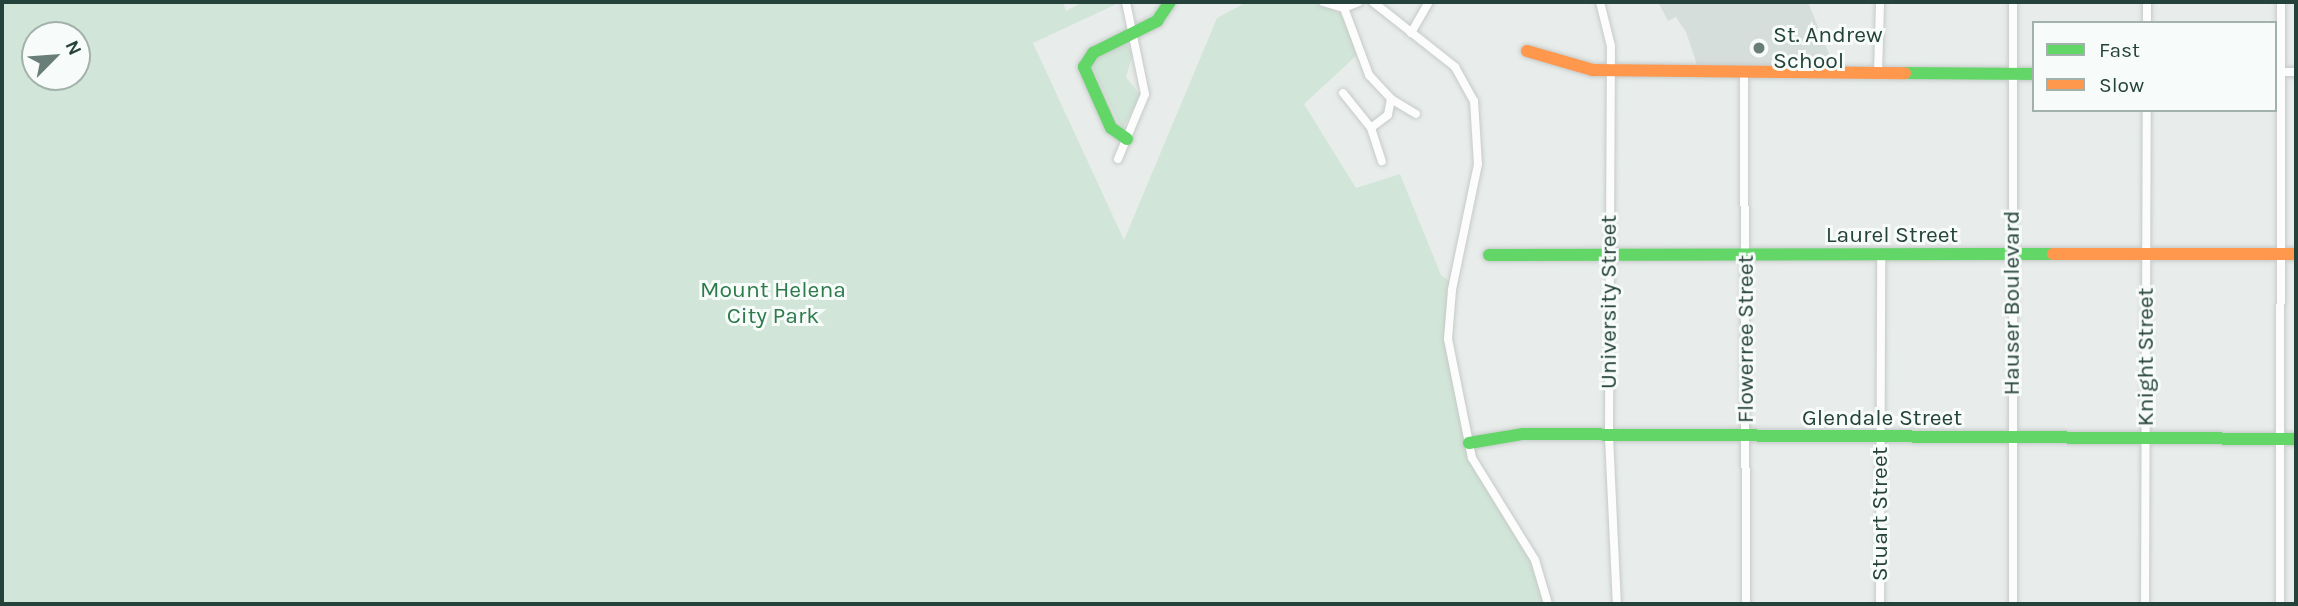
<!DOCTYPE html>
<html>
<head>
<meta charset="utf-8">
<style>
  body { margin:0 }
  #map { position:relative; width:2298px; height:606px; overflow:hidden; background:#e8edeb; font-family:Karla,sans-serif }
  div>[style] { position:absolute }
  .built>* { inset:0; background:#d6dedb }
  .green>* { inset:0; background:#d1e6d8 }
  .roads { filter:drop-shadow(0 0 2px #c5cac8) drop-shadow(0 0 2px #c5cac8) }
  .street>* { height:8px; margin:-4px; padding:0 4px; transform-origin:4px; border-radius:4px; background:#fcfcfc }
  .fast>* { height:12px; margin:-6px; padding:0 6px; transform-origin:6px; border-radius:6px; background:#63d668 }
  .slow>* { height:12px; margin:-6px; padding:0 6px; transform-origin:6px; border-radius:6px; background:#ff974d }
  .dots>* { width:19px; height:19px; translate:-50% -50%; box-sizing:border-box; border:4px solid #f7fbf9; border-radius:50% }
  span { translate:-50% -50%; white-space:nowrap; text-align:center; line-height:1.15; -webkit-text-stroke:6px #f7fbf9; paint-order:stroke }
  .poi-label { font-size:23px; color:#24423a }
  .left { translate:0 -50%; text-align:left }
  .street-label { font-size:23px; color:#24423a }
  .park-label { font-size:23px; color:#2d7a4b }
  .frame { position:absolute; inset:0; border:4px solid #24423a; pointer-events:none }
  .legend { position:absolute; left:2032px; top:21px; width:245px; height:91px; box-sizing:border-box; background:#f7fbf9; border:2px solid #a3b1ad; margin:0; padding:9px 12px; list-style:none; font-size:21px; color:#24423a }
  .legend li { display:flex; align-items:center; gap:14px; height:35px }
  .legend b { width:35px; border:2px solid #a3b1ad }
  .north { position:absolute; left:21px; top:21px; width:70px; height:70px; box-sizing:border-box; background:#f7fbf9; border:2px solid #a3b1ad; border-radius:50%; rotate:65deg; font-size:19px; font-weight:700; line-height:28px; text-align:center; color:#24423a }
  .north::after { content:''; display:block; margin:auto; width:24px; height:32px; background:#697e78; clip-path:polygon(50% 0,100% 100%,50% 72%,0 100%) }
</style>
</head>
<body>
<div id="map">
  <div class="built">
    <i style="clip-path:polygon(1658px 2px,1808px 2px,1834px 66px,1697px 65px,1686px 32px,1676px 17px,1668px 21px)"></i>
  </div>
  <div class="green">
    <i style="clip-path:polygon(evenodd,2px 2px,1063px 2px,1066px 11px,1083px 2px,1121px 2px,1033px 43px,1124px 240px,1217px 18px,1247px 2px,1316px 2px,1345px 16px,1356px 56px,1304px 104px,1356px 188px,1400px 174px,1441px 275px,1449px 281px,1445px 344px,1467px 452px,1531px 560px,1544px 604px,2px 604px,2px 2px,35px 35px,77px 35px,77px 77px,35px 77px,35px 35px)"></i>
    <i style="clip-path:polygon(1125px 42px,1133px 53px,1126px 77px,1141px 96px,1122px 129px,1090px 62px)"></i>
  </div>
  <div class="roads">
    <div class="street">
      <i style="left:1323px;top:2px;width:22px;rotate:16deg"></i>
      <i style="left:1344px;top:8px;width:16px;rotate:-22deg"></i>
      <i style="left:1373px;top:2px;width:105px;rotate:38.4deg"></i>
      <i style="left:1455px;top:67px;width:39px;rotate:61deg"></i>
      <i style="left:1474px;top:101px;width:63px;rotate:86.4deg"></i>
      <i style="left:1478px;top:164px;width:129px;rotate:101.7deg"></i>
      <i style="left:1452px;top:290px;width:49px;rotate:94.7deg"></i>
      <i style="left:1448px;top:339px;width:121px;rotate:78.6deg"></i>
      <i style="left:1472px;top:458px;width:120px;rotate:58.3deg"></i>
      <i style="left:1535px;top:560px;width:46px;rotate:73.5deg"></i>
      <i style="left:1600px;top:2px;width:45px;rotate:76deg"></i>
      <i style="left:1611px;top:46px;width:391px;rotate:90.3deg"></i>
      <i style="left:1609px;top:437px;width:167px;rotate:87.3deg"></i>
      <i style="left:1344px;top:8px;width:72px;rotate:69.5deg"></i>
      <i style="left:1369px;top:75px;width:33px;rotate:47deg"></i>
      <i style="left:1391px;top:99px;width:16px;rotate:101deg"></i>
      <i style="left:1388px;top:115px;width:21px;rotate:143deg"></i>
      <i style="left:2147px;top:23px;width:21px;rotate:-90deg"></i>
      <i style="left:1411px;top:33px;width:36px;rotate:-60deg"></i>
      <i style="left:2275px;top:72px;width:21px"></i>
      <i style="left:1744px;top:74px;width:530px;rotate:89.78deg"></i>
      <i style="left:1878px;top:74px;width:72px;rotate:-88.4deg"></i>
      <i style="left:1343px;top:93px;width:45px;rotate:51.3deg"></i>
      <i style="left:1371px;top:128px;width:35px;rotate:72deg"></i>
      <i style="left:1391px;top:99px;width:29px;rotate:31deg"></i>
      <i style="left:1118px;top:159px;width:70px;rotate:-67.4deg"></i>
      <i style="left:1145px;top:94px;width:94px;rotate:-101.7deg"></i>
      <i style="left:1880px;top:604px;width:348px;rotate:-89.8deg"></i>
      <i style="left:2013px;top:604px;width:602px;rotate:-90deg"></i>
      <i style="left:2145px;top:604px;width:494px;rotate:-89.8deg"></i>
      <i style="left:2280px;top:604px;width:602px;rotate:-89.9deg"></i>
    </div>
    <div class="fast">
      <i style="left:1905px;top:73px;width:129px;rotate:0.4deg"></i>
      <i style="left:1127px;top:139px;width:19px;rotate:-145deg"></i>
      <i style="left:1111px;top:128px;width:67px;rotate:-113.9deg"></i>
      <i style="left:1084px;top:67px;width:17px;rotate:-57deg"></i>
      <i style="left:1093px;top:53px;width:72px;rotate:-26.6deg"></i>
      <i style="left:1157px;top:21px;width:23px;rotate:-56deg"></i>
      <i style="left:1489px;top:255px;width:564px;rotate:-0.1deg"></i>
      <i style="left:1469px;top:443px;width:55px;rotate:-9.5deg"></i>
      <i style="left:1523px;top:434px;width:773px;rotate:0.37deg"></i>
    </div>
    <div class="slow">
      <i style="left:1527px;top:51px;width:69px;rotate:16.1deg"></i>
      <i style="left:1593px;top:70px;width:312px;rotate:0.6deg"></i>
      <i style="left:2053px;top:254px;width:243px"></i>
    </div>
  </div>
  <div class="dots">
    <i style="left:1759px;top:48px;background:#697e78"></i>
  </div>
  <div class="poi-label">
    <span class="left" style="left:1773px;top:48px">St. Andrew<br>School</span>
  </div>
  <div class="street-label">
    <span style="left:1892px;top:235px">Laurel Street</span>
    <span style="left:1609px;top:302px;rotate:-90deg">University Street</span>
    <span style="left:2012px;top:303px;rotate:-90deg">Hauser Boulevard</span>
    <span style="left:1746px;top:339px;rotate:-90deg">Flowerree Street</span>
    <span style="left:2146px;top:357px;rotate:-90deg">Knight Street</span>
    <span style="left:1882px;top:418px">Glendale Street</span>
    <span style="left:1880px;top:514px;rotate:-90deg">Stuart Street</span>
  </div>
  <div class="park-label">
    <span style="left:773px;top:303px">Mount Helena<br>City Park</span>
  </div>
  <div class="frame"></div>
  <ul class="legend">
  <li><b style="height:9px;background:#63d668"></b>Fast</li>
  <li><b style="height:9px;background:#ff974d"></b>Slow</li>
  </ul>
  <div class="north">N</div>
</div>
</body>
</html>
